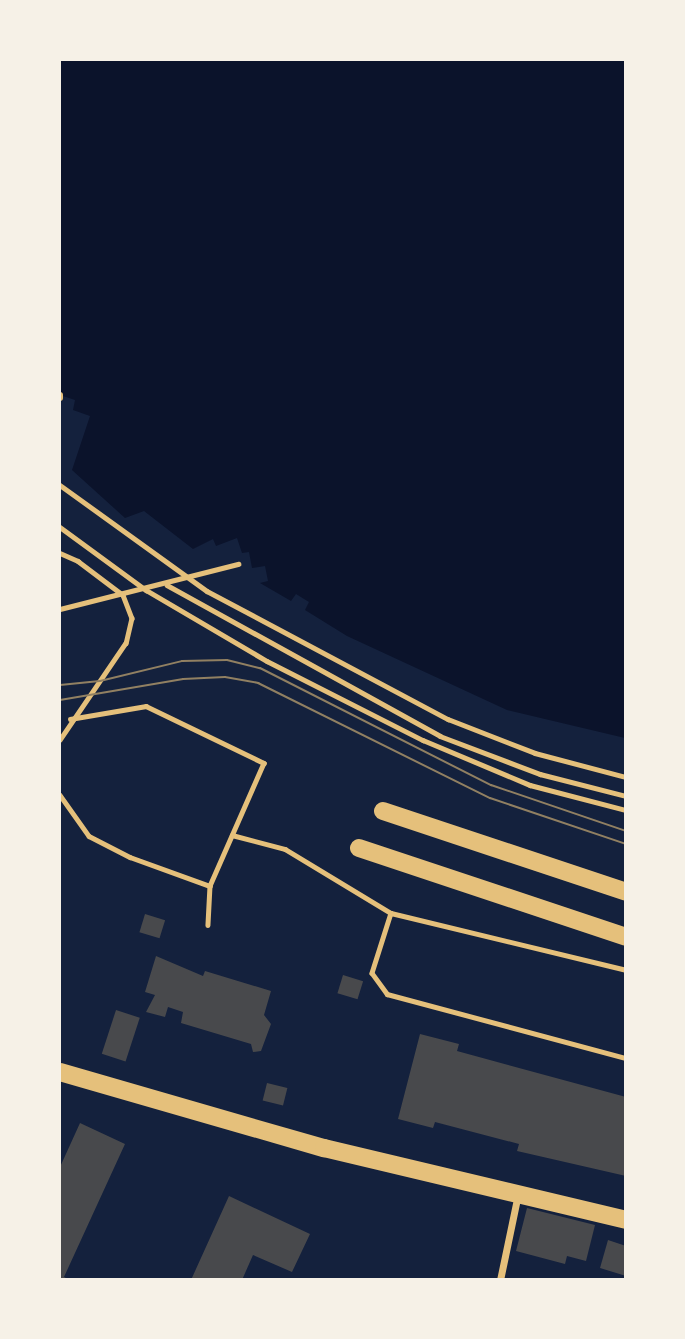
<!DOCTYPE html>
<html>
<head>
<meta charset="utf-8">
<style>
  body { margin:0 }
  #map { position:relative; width:685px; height:1339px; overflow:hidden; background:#14213d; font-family:Helvetica,sans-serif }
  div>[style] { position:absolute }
  .water>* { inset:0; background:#0b132b }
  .building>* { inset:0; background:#48494c; transform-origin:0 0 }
  .path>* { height:4.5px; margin:-2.25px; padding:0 2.25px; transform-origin:2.25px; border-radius:2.25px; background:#e5c07b }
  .pedestrian>* { height:6px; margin:-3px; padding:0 3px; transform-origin:3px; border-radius:3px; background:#e5c07b }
  .minor>* { height:7px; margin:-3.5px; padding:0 3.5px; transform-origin:3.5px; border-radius:3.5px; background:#e5c07b }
  .primary>* { height:18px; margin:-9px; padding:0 9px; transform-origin:9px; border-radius:9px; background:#e5c07b }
  .tram>* { height:2px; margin:-1px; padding:0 1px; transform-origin:1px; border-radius:1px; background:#918062 }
  span { translate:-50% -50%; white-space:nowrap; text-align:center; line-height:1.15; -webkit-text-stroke:7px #f6f1e7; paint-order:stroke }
  .frame { position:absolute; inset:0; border:61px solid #f6f1e7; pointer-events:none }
</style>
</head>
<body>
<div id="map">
  <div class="water">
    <i style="clip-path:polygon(60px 60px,625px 60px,625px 738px,507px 710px,347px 636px,305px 610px,309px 602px,296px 594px,291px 601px,260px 583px,268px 581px,265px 566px,252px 568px,249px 552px,242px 553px,237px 538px,216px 546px,213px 539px,193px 549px,144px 511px,125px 518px,72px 470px,90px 416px,73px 410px,75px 400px,60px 395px)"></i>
  </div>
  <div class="building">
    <i style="left:145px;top:914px;width:21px;height:19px;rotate:17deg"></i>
    <i style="clip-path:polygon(156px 956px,203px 976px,205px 971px,271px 991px,264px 1015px,271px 1024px,261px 1051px,253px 1052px,251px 1044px,181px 1023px,183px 1012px,168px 1007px,165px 1017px,146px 1012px,155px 995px,145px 992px)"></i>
    <i style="left:343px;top:975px;width:21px;height:19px;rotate:17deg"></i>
    <i style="left:116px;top:1010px;width:25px;height:46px;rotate:18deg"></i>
    <i style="clip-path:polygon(420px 1034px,459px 1044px,457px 1051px,626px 1097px,626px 1176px,517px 1151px,519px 1144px,435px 1122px,433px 1128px,398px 1119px)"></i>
    <i style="left:267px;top:1083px;width:21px;height:18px;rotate:14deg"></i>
    <i style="clip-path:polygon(80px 1123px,125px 1144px,64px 1277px,70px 1280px,60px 1280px,60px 1167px)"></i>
    <i style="clip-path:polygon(229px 1196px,310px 1234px,292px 1272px,253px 1255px,242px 1280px,191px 1280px)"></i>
    <i style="clip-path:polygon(527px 1208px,595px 1225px,586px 1261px,567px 1256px,565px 1264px,516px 1251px)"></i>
    <i style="clip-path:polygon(608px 1240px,626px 1246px,626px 1276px,600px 1268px)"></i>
  </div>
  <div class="path">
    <i style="left:60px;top:485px;width:181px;rotate:35.8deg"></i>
    <i style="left:207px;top:591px;width:273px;rotate:28deg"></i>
    <i style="left:448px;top:719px;width:93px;rotate:21.3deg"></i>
    <i style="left:535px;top:753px;width:94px;rotate:14.8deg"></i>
    <i style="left:60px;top:527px;width:107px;rotate:36.2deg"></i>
    <i style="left:146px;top:590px;width:140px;rotate:30.4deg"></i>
    <i style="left:267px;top:661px;width:175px;rotate:26.9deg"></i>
    <i style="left:423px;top:740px;width:116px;rotate:22.8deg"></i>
    <i style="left:530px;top:785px;width:99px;rotate:14.6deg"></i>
    <i style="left:60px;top:553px;width:20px;rotate:24deg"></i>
    <i style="left:78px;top:561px;width:56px;rotate:37.1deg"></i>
    <i style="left:123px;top:595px;width:25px;rotate:69deg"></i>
    <i style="left:132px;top:618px;width:26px;rotate:103deg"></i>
    <i style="left:126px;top:643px;width:117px;rotate:124.2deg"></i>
    <i style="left:167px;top:585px;width:312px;rotate:28.9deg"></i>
    <i style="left:440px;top:736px;width:107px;rotate:20.8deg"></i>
    <i style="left:540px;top:774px;width:89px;rotate:14.3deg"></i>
    <i style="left:60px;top:609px;width:184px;rotate:-14.2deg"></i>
    <i style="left:70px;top:719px;width:77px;rotate:-9.7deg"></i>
    <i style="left:146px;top:706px;width:131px;rotate:25.8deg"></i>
    <i style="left:264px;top:763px;width:134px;rotate:113.7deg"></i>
    <i style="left:60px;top:795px;width:50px;rotate:54.7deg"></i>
    <i style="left:89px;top:836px;width:46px;rotate:27.1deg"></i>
    <i style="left:130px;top:857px;width:85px;rotate:19.9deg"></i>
    <i style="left:210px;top:886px;width:39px;rotate:93deg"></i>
    <i style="left:232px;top:835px;width:55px;rotate:14.8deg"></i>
    <i style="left:285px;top:849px;width:124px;rotate:31.1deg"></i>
    <i style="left:391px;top:913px;width:242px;rotate:13.6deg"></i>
    <i style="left:391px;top:913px;width:63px;rotate:107.6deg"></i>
    <i style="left:372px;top:973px;width:26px;rotate:54deg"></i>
    <i style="left:387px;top:994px;width:247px;rotate:15deg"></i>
  </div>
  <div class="pedestrian">
    <i style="left:60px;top:398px;width:3px;rotate:-90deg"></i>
  </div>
  <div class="minor">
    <i style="left:500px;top:1280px;width:88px;rotate:-78.2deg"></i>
  </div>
  <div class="primary">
    <i style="left:383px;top:811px;width:256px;rotate:18.4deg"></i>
    <i style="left:359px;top:848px;width:281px;rotate:18.4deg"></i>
    <i style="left:60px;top:1072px;width:275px;rotate:16.1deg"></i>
    <i style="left:324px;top:1148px;width:310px;rotate:13.4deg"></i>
  </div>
  <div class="tram">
    <i style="left:60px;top:685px;width:40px;rotate:-5.7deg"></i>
    <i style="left:100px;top:681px;width:84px;rotate:-13.7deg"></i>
    <i style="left:182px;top:661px;width:45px;rotate:-1.3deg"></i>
    <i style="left:227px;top:660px;width:34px;rotate:14deg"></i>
    <i style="left:260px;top:668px;width:259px;rotate:26.9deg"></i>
    <i style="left:491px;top:785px;width:143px;rotate:18.8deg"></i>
    <i style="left:60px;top:700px;width:125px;rotate:-9.7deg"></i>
    <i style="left:183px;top:679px;width:42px;rotate:-2.7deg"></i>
    <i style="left:225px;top:677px;width:34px;rotate:10deg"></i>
    <i style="left:258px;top:683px;width:259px;rotate:26.4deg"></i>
    <i style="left:490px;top:798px;width:144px;rotate:18.7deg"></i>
  </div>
  <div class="frame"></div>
</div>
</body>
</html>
